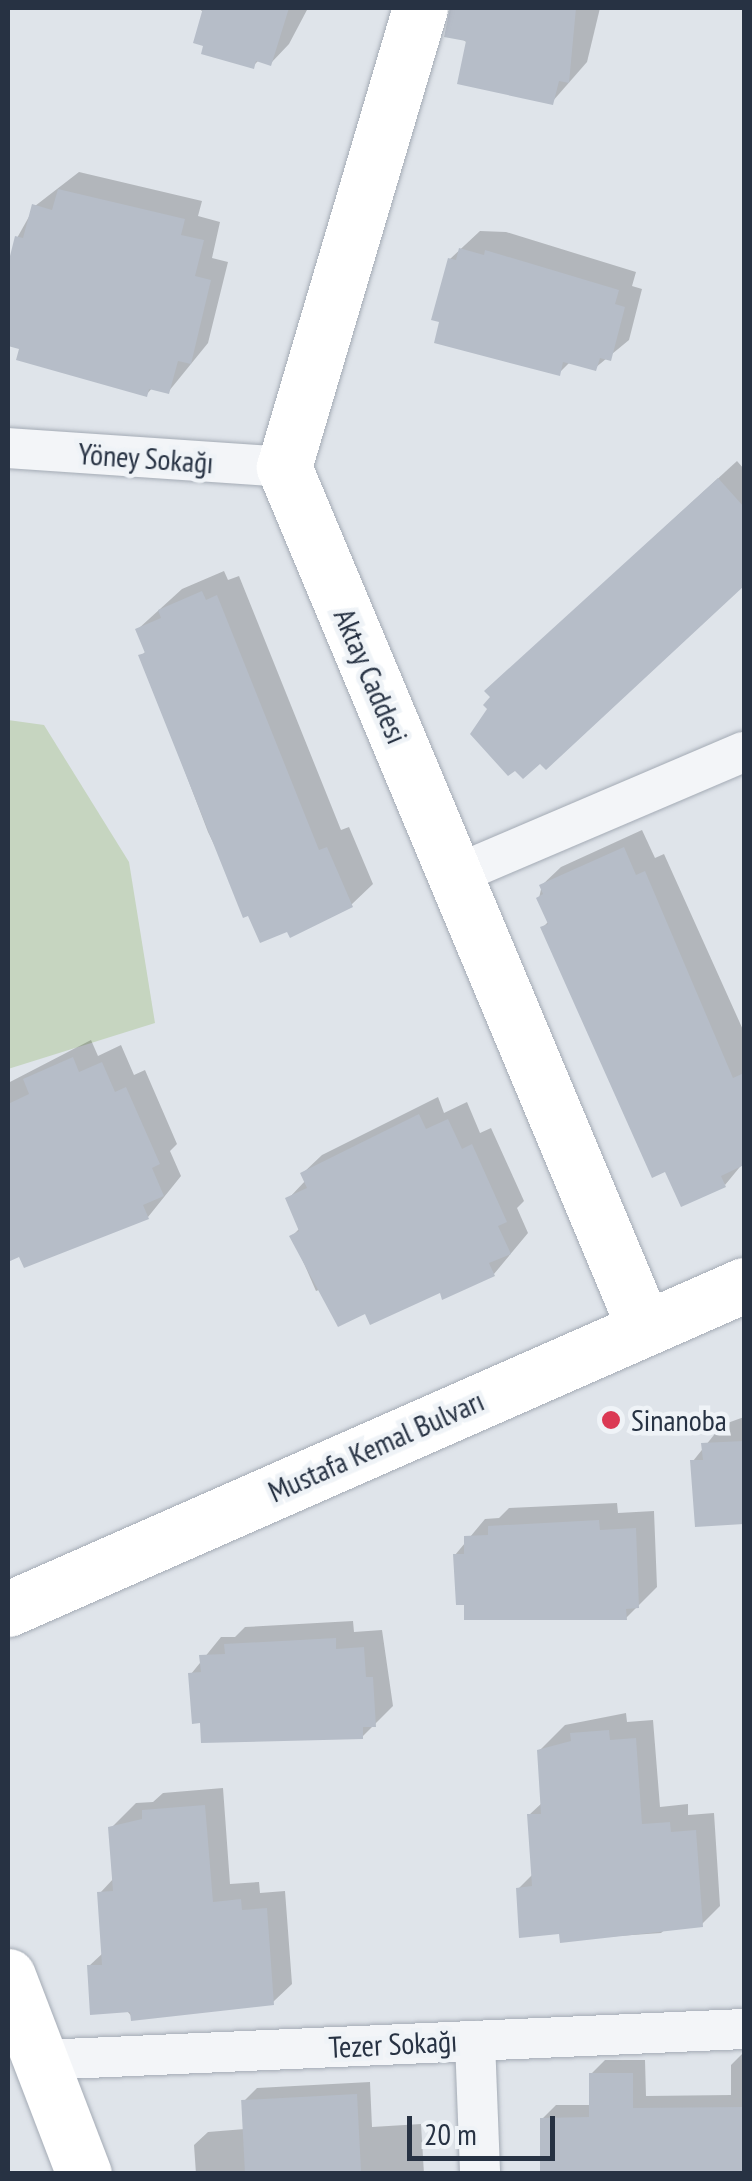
<!DOCTYPE html>
<html>
<head>
<meta charset="utf-8">
<style>
  body { margin:0 }
  #map { position:relative; width:752px; height:2181px; overflow:hidden; background:#dfe4ea; font-family:"PT Sans Narrow",sans-serif }
  div>[style] { position:absolute }
  .green>* { inset:0; background:#c6d5c0 }
  .shadow>* { inset:0; background:#0003 }
  .building>* { inset:0; background:#b6bdc8; transform-origin:0 0 }
  .roads { filter:drop-shadow(0 0 2px #a4abb5) drop-shadow(0 0 2px #a4abb5) }
  .street>* { height:40px; margin:-20px; padding:0 20px; transform-origin:20px; border-radius:20px; background:#f3f5f8 }
  .secondary>* { height:55px; margin:-27.5px; padding:0 27.5px; transform-origin:27.5px; border-radius:27.5px; background:#fff }
  .primary>* { height:55px; margin:-27.5px; padding:0 27.5px; transform-origin:27.5px; border-radius:27.5px; background:#fff }
  .dots>* { width:28px; height:28px; translate:-50% -50%; box-sizing:border-box; border:5px solid #eff3f7; border-radius:50% }
  span { translate:-50% -50%; white-space:nowrap; text-align:center; line-height:1.15; -webkit-text-stroke:9px #eff3f7; paint-order:stroke }
  .street-label { font-size:30px; color:#273243 }
  .poi-label { font-size:30px; color:#273243 }
  .left { translate:0 -50%; text-align:left }
  .frame { position:absolute; inset:0; border:10px solid #273243; pointer-events:none }
  .scale { position:absolute; left:407px; top:2116px; width:148px; height:45px; box-sizing:border-box; border:5px solid #273243; border-top:0; padding-left:12px; font-size:30px; line-height:35px; white-space:nowrap; color:#273243; -webkit-text-stroke:8px #eff3f7; paint-order:stroke }
</style>
</head>
<body>
<div id="map">
  <div class="green">
    <i style="clip-path:polygon(8px 720px,44px 725px,129px 862px,155px 1023px,8px 1069px)"></i>
  </div>
  <div class="shadow">
    <i style="clip-path:polygon(199px 8px,308px 8px,289px 44px,271px 63px,260px 59px,253px 66px)"></i>
    <i style="clip-path:polygon(465px 8px,600px 8px,587px 62px,552px 102px,459px 37px)"></i>
    <i style="clip-path:polygon(79px 172px,202px 201px,198px 216px,220px 222px,212px 258px,228px 262px,208px 343px,169px 391px,153px 387px,147px 394px,8px 343px,8px 274px,17px 238px,35px 206px)"></i>
    <i style="clip-path:polygon(480px 231px,506px 232px,636px 272px,632px 286px,642px 289px,629px 340px,595px 368px,570px 362px,559px 373px,450px 259px)"></i>
    <i style="clip-path:polygon(737px 461px,744px 469px,744px 584px,546px 767px,490px 709px,506px 673px)"></i>
    <i style="clip-path:polygon(224px 571px,228px 580px,239px 576px,341px 830px,349px 827px,373px 884px,351px 905px,261px 940px,208px 832px,141px 656px,146px 651px,138px 629px,182px 589px)"></i>
    <i style="clip-path:polygon(642px 830px,655px 858px,664px 854px,744px 1032px,744px 1162px,725px 1185px,543px 927px,549px 921px,539px 898px,542px 885px,561px 867px)"></i>
    <i style="clip-path:polygon(91px 1040px,98px 1056px,121px 1045px,134px 1075px,145px 1070px,177px 1144px,170px 1151px,181px 1176px,148px 1217px,8px 1260px,8px 1083px)"></i>
    <i style="clip-path:polygon(438px 1097px,444px 1113px,467px 1102px,480px 1133px,491px 1128px,524px 1201px,517px 1208px,528px 1233px,494px 1274px,444px 1296px,441px 1290px,366px 1311px,324px 1288px,316px 1291px,292px 1236px,300px 1228px,288px 1199px,306px 1180px,303px 1173px,322px 1155px)"></i>
    <i style="clip-path:polygon(744px 1417px,744px 1523px,697px 1524px,693px 1461px,722px 1425px)"></i>
    <i style="clip-path:polygon(617px 1503px,618px 1513px,654px 1511px,657px 1587px,626px 1618px,455px 1555px,485px 1519px,499px 1518px,509px 1508px)"></i>
    <i style="clip-path:polygon(353px 1621px,354px 1632px,382px 1630px,393px 1706px,362px 1737px,191px 1674px,221px 1637px,235px 1637px,245px 1627px)"></i>
    <i style="clip-path:polygon(626px 1713px,627px 1722px,653px 1720px,660px 1807px,688px 1804px,688px 1815px,714px 1813px,720px 1906px,702px 1924px,668px 1927px,661px 1933px,562px 1940px,562px 1932px,518px 1889px,533px 1874px,529px 1815px,543px 1802px,539px 1751px,565px 1725px)"></i>
    <i style="clip-path:polygon(223px 1788px,230px 1884px,259px 1882px,260px 1893px,285px 1891px,292px 1984px,273px 2002px,133px 2018px,89px 1966px,104px 1952px,100px 1893px,114px 1878px,111px 1828px,136px 1803px,153px 1802px,163px 1793px)"></i>
    <i style="clip-path:polygon(744px 2052px,744px 2174px,543px 2174px,542px 2119px,556px 2105px,592px 2105px,591px 2074px,605px 2060px,645px 2060px,646px 2096px,731px 2095px,731px 2065px)"></i>
    <i style="clip-path:polygon(370px 2082px,372px 2127px,421px 2124px,424px 2174px,196px 2174px,194px 2145px,208px 2132px,245px 2129px,243px 2102px,257px 2088px)"></i>
  </div>
  <div class="building">
    <i style="clip-path:polygon(203px 8px,289px 8px,271px 66px,256px 61px,254px 69px,201px 54px,203px 46px,193px 43px)"></i>
    <i style="clip-path:polygon(450px 8px,576px 8px,569px 83px,559px 81px,553px 105px,457px 84px,466px 41px,444px 37px)"></i>
    <i style="clip-path:polygon(58px 189px,185px 219px,181px 235px,204px 240px,195px 276px,211px 280px,191px 364px,178px 361px,169px 394px,149px 389px,147px 397px,16px 360px,19px 349px,8px 346px,8px 264px,15px 236px,23px 238px,32px 204px,52px 210px)"></i>
    <i style="clip-path:polygon(459px 248px,484px 255px,485px 250px,619px 290px,615px 304px,625px 307px,611px 361px,600px 358px,596px 371px,563px 362px,560px 376px,434px 343px,439px 322px,431px 320px,448px 258px,456px 260px)"></i>
    <i style="clip-path:polygon(718px 478px,744px 507px,744px 586px,546px 770px,540px 764px,523px 779px,515px 771px,508px 776px,470px 734px,487px 709px,483px 705px,490px 697px,484px 691px)"></i>
    <i style="clip-path:polygon(202px 591px,206px 600px,217px 595px,319px 850px,327px 847px,353px 907px,290px 938px,287px 932px,260px 943px,248px 916px,243px 918px,138px 655px,145px 653px,135px 629px,161px 618px,158px 610px)"></i>
    <i style="clip-path:polygon(624px 847px,636px 875px,645px 871px,733px 1078px,744px 1073px,744px 1165px,721px 1176px,726px 1187px,681px 1207px,665px 1172px,652px 1178px,540px 927px,548px 924px,536px 898px,543px 894px,539px 885px)"></i>
    <i style="clip-path:polygon(73px 1057px,79px 1072px,102px 1062px,115px 1092px,126px 1087px,160px 1164px,152px 1168px,164px 1196px,143px 1205px,149px 1219px,24px 1268px,19px 1257px,8px 1262px,8px 1104px,29px 1094px,23px 1079px)"></i>
    <i style="clip-path:polygon(419px 1114px,426px 1129px,448px 1119px,462px 1149px,472px 1144px,507px 1222px,498px 1226px,511px 1254px,489px 1263px,495px 1276px,442px 1300px,440px 1293px,370px 1325px,365px 1314px,338px 1327px,289px 1236px,299px 1231px,285px 1198px,307px 1188px,300px 1173px)"></i>
    <i style="clip-path:polygon(744px 1441px,744px 1524px,695px 1527px,690px 1460px,703px 1460px,701px 1443px)"></i>
    <i style="clip-path:polygon(599px 1520px,600px 1530px,636px 1528px,639px 1608px,626px 1609px,627px 1620px,464px 1620px,464px 1605px,456px 1605px,453px 1554px,464px 1554px,464px 1536px,488px 1535px,488px 1526px)"></i>
    <i style="clip-path:polygon(336px 1638px,336px 1649px,364px 1647px,366px 1677px,373px 1677px,376px 1727px,363px 1727px,363px 1739px,201px 1743px,200px 1723px,192px 1724px,188px 1673px,201px 1672px,199px 1655px,225px 1654px,224px 1644px)"></i>
    <i style="clip-path:polygon(609px 1730px,610px 1740px,636px 1738px,642px 1824px,670px 1822px,671px 1832px,696px 1830px,703px 1927px,560px 1943px,559px 1934px,519px 1938px,516px 1888px,532px 1886px,527px 1814px,541px 1814px,537px 1750px,571px 1741px,570px 1733px)"></i>
    <i style="clip-path:polygon(205px 1805px,213px 1902px,241px 1899px,242px 1910px,267px 1908px,274px 2005px,131px 2021px,130px 2012px,90px 2015px,87px 1965px,102px 1965px,97px 1892px,113px 1891px,108px 1827px,142px 1819px,142px 1810px)"></i>
    <i style="clip-path:polygon(589px 2073px,633px 2073px,633px 2108px,744px 2107px,744px 2174px,540px 2174px,540px 2118px,589px 2117px)"></i>
    <i style="left:357px;top:2094px;width:80px;height:116px;rotate:87deg"></i>
  </div>
  <div class="roads">
    <div class="street">
      <i style="left:8px;top:448px;width:277px;rotate:3.9deg"></i>
      <i style="left:455px;top:875px;width:314px;rotate:-23.1deg"></i>
      <i style="left:475px;top:2041px;width:133px;rotate:87.8deg"></i>
      <i style="left:42px;top:2060px;width:703px;rotate:-2.53deg"></i>
    </div>
    <div class="secondary">
      <i style="left:420px;top:8px;width:479px;rotate:106.5deg"></i>
      <i style="left:284px;top:467px;width:932px;rotate:67.29deg"></i>
      <i style="left:8px;top:1976px;width:212px;rotate:69deg"></i>
    </div>
    <div class="primary">
      <i style="left:8px;top:1609px;width:804px;rotate:-23.76deg"></i>
    </div>
  </div>
  <div class="dots">
    <i style="left:611px;top:1420px;background:#db3954"></i>
  </div>
  <div class="street-label">
    <span style="left:146px;top:458px;rotate:4deg">Yöney Sokağı</span>
    <span style="left:371px;top:676px;rotate:67deg">Aktay Caddesi</span>
    <span style="left:376px;top:1446px;rotate:-24deg">Mustafa Kemal Bulvarı</span>
    <span style="left:393px;top:2044px;rotate:-3deg">Tezer Sokağı</span>
  </div>
  <div class="poi-label">
    <span class="left" style="left:631px;top:1420px">Sinanoba</span>
  </div>
  <div class="frame"></div>
  <div class="scale">20 m</div>
</div>
</body>
</html>
